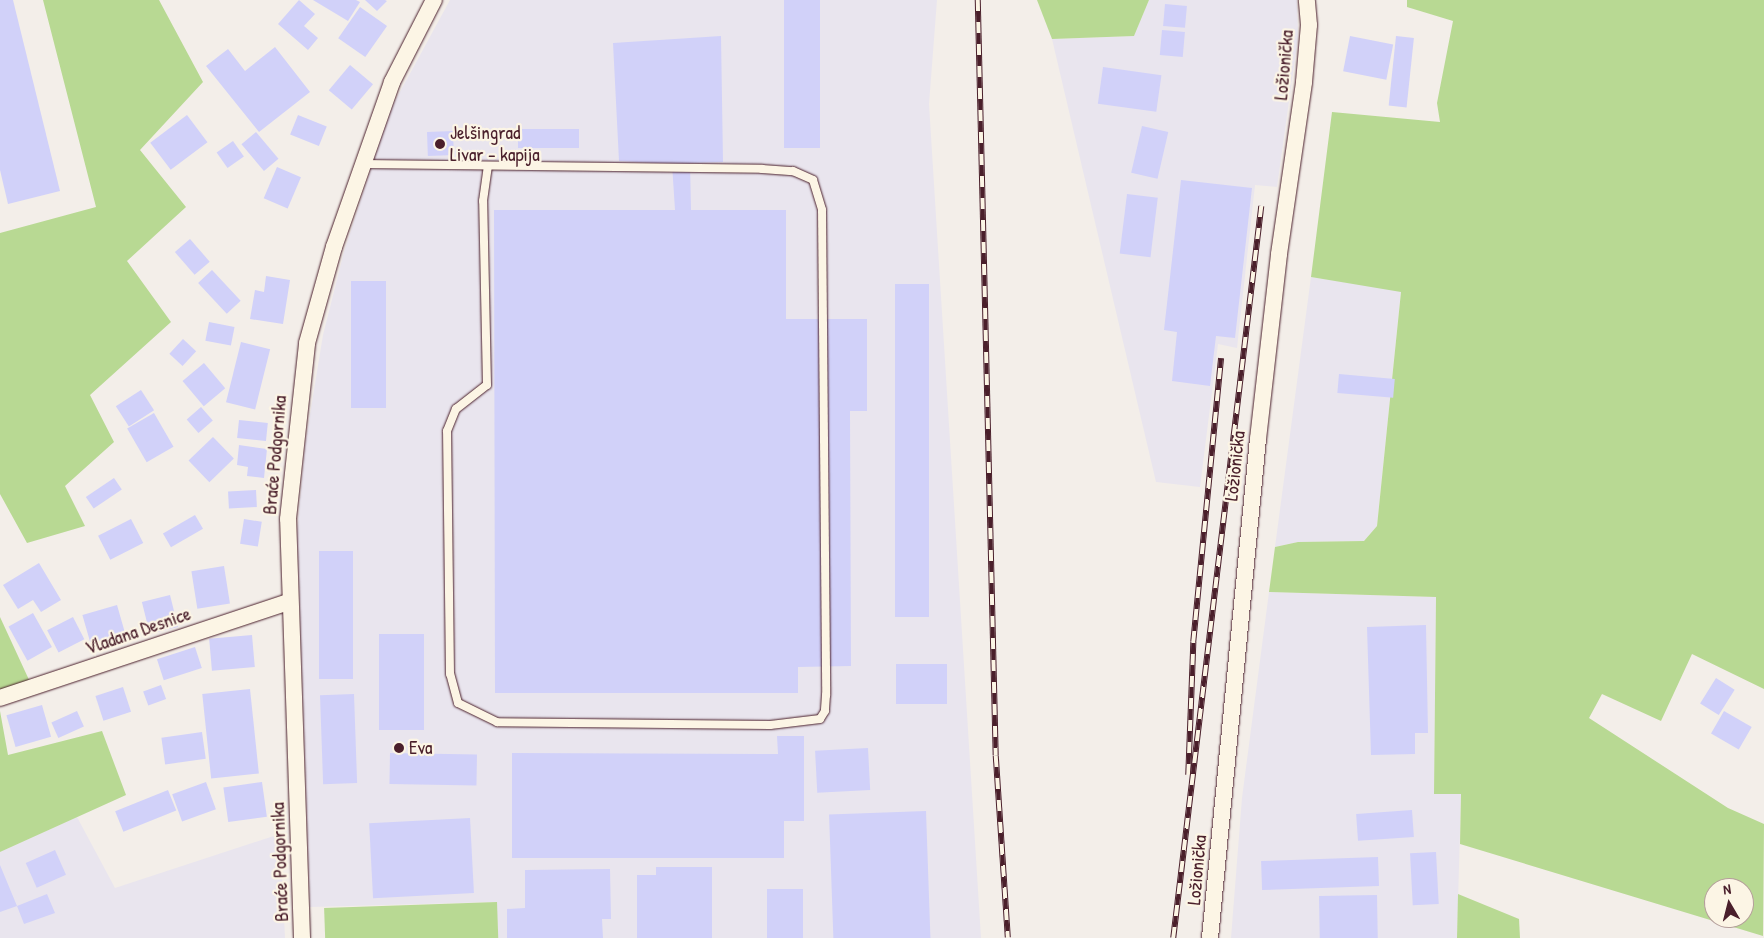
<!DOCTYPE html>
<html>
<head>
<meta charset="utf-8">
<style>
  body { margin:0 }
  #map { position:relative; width:1764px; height:938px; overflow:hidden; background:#f3eee9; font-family:"Patrick Hand",sans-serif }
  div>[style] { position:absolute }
  .built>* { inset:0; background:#e9e5ee }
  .green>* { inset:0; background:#b8d993; transform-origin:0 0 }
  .building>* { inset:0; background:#d1d1f9; transform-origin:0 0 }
  .roads { filter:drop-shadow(0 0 1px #4a1f2b) drop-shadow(0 0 1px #4a1f2b) }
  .lane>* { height:8px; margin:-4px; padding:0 4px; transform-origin:4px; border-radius:4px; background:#fcf5e5 }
  .street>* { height:16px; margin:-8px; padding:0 8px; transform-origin:8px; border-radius:8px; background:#fcf5e5 }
  .rail>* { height:5.5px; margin-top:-2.75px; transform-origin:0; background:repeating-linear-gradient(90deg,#fcf5e5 0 11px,#4a1f2b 0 22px); box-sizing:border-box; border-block:1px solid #4a1f2b }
  .dots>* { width:14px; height:14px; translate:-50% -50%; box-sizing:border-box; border:2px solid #fcf5e5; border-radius:50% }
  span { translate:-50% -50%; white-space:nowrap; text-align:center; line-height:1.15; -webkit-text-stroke:4.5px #fcf5e5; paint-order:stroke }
  .street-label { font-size:19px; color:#4a1f2b }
  .poi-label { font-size:19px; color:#4a1f2b }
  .left { translate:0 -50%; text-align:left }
  .north { position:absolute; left:1704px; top:878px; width:50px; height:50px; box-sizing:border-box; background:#fcf5e5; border:1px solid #b59f9b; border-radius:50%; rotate:352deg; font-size:14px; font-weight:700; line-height:20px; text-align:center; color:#4a1f2b }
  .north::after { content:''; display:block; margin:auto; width:18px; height:22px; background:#4a1f2b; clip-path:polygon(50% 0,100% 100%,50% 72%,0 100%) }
</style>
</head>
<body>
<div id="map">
  <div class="built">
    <i style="clip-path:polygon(450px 0,937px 0,929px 104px,981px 938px,498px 938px,496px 902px,310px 907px,297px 532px,305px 445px,323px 335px,344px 252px,389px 112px)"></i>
    <i style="clip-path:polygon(1149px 0,1297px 0,1298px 37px,1277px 187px,1255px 185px,1237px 348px,1218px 344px,1200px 487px,1156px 482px,1052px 39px,1134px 36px)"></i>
    <i style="clip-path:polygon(1311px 277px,1401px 291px,1377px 526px,1364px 541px,1298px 542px,1275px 547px)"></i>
    <i style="clip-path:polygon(1269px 592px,1436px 597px,1434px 794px,1461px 794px,1457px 938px,1231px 938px,1242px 798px)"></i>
    <i style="clip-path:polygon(77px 817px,115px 888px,280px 834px,285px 938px,0 938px,0 852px)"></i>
  </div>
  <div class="green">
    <i style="clip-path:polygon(43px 0,159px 0,203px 82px,140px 150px,186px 207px,127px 261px,171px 322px,90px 395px,114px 442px,65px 486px,85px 526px,27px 543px,0 494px,0 233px,96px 207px)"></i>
    <i style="clip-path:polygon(1037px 0,1149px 0,1134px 36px,1052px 39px)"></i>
    <i style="clip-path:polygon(evenodd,1407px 0,1764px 0,1764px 689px,1692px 654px,1661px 721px,1602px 694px,1589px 718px,1728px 808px,1764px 824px,1763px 936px,1460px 844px,1461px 794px,1434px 794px,1436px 597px,1269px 592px,1275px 547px,1298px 542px,1364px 541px,1377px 526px,1401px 292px,1311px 277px,1332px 112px,1440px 122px,1437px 103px,1453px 21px,1407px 7px,1407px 0,1714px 888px,1744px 888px,1744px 918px,1714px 918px,1714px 888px)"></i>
    <i style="clip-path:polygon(0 617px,30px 682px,0 690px)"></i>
    <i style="clip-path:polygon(0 711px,8px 755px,102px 731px,126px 795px,0 852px)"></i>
    <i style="clip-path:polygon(1458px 894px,1519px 919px,1520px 938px,1457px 938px)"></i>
    <i style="left:497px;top:902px;width:36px;height:173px;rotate:88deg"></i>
  </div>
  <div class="building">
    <i style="clip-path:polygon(0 0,13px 0,60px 191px,8px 204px,0 170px)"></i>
    <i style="clip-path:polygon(299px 0,315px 14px,304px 26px,318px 38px,308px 50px,278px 24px)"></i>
    <i style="clip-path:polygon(313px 0,356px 0,360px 2px,348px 21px)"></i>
    <i style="clip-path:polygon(365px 0,385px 0,387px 1px,377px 11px)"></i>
    <i style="left:784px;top:0;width:36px;height:148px"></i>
    <i style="left:1165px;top:4px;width:22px;height:22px;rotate:5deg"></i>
    <i style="left:360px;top:7px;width:33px;height:38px;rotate:35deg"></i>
    <i style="left:1162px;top:30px;width:23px;height:25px;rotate:5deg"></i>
    <i style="clip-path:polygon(721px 36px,723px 162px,690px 163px,691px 210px,786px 210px,786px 319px,867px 319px,867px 411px,850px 411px,851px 666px,798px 667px,798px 693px,495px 693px,494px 210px,675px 210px,672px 164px,619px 161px,613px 43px)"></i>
    <i style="left:1350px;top:36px;width:44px;height:36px;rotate:11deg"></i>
    <i style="left:1396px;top:36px;width:18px;height:70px;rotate:6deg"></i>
    <i style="clip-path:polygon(275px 47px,310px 92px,259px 132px,206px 66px,228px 49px,245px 71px)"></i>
    <i style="left:350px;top:65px;width:30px;height:33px;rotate:40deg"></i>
    <i style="left:1103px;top:67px;width:59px;height:37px;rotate:8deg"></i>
    <i style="left:187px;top:115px;width:34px;height:46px;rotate:53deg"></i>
    <i style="left:298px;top:115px;width:31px;height:21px;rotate:22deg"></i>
    <i style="left:1142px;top:126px;width:27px;height:48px;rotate:13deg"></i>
    <i style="left:579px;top:129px;width:19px;height:61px;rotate:90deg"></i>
    <i style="left:453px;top:131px;width:24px;height:26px;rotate:88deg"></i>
    <i style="left:256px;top:132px;width:35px;height:19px;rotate:50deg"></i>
    <i style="left:233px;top:141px;width:19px;height:20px;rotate:55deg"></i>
    <i style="left:277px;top:167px;width:26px;height:34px;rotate:23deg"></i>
    <i style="clip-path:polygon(1181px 180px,1252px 188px,1235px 338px,1216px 336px,1210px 386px,1172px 381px,1177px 332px,1164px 330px)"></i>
    <i style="left:1127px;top:194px;width:31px;height:60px;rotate:7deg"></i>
    <i style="left:190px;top:239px;width:30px;height:20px;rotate:49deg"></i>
    <i style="left:212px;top:270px;width:42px;height:19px;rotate:47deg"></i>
    <i style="clip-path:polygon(266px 276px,290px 280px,283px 324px,250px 319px,255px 290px,264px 292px)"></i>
    <i style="left:351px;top:281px;width:35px;height:127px"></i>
    <i style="left:929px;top:284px;width:333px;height:34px;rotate:90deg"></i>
    <i style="left:209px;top:322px;width:26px;height:19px;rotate:11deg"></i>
    <i style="left:183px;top:339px;width:18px;height:20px;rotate:43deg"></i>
    <i style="left:241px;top:342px;width:30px;height:62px;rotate:14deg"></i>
    <i style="left:204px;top:363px;width:33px;height:28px;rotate:50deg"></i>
    <i style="left:1339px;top:374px;width:56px;height:19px;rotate:5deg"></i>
    <i style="left:141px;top:390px;width:24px;height:30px;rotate:57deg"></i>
    <i style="left:201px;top:407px;width:18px;height:19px;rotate:49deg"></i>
    <i style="left:154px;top:413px;width:39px;height:31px;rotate:60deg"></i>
    <i style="left:239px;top:420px;width:29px;height:18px;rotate:6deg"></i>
    <i style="left:213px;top:437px;width:30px;height:34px;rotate:46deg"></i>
    <i style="clip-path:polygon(239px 445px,267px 449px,264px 478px,247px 476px,248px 467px,237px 465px)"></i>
    <i style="left:114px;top:478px;width:14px;height:34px;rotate:56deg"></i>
    <i style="left:256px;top:490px;width:17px;height:28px;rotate:87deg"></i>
    <i style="left:195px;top:515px;width:16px;height:37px;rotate:60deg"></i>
    <i style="left:131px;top:519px;width:27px;height:37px;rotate:63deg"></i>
    <i style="left:244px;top:519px;width:18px;height:25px;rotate:9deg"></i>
    <i style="left:319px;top:551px;width:34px;height:128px"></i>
    <i style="clip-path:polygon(39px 563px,61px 600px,41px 612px,33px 600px,18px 609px,3px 585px)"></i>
    <i style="left:224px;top:566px;width:38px;height:33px;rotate:81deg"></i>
    <i style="left:170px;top:595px;width:33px;height:29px;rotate:76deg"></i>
    <i style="left:117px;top:605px;width:32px;height:36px;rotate:74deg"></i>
    <i style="left:33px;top:613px;width:39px;height:28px;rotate:61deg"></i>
    <i style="left:73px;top:617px;width:25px;height:29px;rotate:63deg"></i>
    <i style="clip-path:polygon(1426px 625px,1428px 733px,1415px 733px,1415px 754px,1371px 755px,1367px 627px)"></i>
    <i style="left:424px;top:634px;width:96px;height:45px;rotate:90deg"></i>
    <i style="left:252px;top:635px;width:32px;height:43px;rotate:85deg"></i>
    <i style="left:195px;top:647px;width:22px;height:40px;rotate:72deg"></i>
    <i style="left:896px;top:664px;width:51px;height:40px"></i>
    <i style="left:1716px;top:678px;width:22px;height:30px;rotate:32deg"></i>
    <i style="left:161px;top:685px;width:15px;height:19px;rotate:70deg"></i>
    <i style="left:123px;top:687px;width:26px;height:29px;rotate:72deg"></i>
    <i style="left:250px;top:689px;width:85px;height:48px;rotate:84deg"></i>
    <i style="left:354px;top:694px;width:89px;height:34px;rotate:88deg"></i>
    <i style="left:42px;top:705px;width:33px;height:37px;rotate:74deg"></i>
    <i style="left:77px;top:711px;width:17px;height:28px;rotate:66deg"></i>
    <i style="left:1724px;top:711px;width:32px;height:26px;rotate:30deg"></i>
    <i style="left:202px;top:732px;width:27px;height:41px;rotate:82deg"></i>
    <i style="clip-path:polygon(777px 736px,804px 736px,804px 821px,784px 821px,784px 858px,512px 858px,512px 753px,778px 754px)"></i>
    <i style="left:868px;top:748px;width:42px;height:53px;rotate:87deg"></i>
    <i style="left:390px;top:753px;width:87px;height:31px;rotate:1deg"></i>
    <i style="left:206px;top:782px;width:29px;height:36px;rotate:70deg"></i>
    <i style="left:262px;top:782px;width:35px;height:39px;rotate:82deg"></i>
    <i style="left:168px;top:790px;width:22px;height:57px;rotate:68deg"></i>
    <i style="left:1412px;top:810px;width:27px;height:56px;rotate:86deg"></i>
    <i style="left:926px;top:811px;width:127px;height:97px;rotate:88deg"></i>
    <i style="left:470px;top:818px;width:75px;height:101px;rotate:87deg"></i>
    <i style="left:55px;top:850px;width:27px;height:32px;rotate:66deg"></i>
    <i style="left:1436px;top:852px;width:52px;height:26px;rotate:87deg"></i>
    <i style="left:1378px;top:857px;width:29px;height:117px;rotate:88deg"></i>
    <i style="clip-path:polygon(0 865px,17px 906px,47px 894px,55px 913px,24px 924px,17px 906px,0 912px)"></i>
    <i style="clip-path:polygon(656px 867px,712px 867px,712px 938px,637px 938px,637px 875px,656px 875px)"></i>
    <i style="clip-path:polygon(610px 869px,611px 919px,602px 919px,603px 938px,507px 938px,507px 909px,525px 908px,525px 870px)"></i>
    <i style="left:767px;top:889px;width:36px;height:49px"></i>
    <i style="left:1377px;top:895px;width:43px;height:58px;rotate:89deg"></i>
  </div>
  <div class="roads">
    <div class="lane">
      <i style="left:363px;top:164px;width:399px;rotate:0.7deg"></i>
      <i style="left:762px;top:169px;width:31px;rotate:4deg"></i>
      <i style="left:793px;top:171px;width:22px;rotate:24deg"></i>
      <i style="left:813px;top:180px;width:31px;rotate:73deg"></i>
      <i style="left:822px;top:210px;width:485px;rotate:89.5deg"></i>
      <i style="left:826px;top:695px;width:16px;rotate:94deg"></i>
      <i style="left:825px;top:711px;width:9px;rotate:122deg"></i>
      <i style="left:820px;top:719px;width:50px;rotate:173.2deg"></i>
      <i style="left:770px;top:725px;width:273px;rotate:-179.4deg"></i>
      <i style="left:497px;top:722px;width:43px;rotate:-154deg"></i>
      <i style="left:458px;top:703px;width:30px;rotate:-105deg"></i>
      <i style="left:450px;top:674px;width:243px;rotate:-90.7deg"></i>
      <i style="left:447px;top:431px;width:24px;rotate:-68deg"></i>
      <i style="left:456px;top:409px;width:39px;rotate:-38deg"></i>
      <i style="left:487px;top:385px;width:184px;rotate:-91.2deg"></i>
      <i style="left:483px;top:201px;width:35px;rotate:-82deg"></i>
    </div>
    <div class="street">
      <i style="left:0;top:698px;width:305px;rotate:-18.4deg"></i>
      <i style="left:302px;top:938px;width:419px;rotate:-91.9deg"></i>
      <i style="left:288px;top:519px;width:177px;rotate:-83.8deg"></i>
      <i style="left:307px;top:343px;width:100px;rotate:-74.3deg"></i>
      <i style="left:334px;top:247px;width:175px;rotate:-70.6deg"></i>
      <i style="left:392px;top:82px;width:92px;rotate:-62.9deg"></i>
      <i style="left:1210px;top:938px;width:501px;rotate:-84.51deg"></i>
      <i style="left:1258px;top:439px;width:186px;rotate:-83.5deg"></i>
      <i style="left:1279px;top:254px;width:174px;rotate:-81.7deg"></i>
      <i style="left:1304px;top:82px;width:57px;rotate:-85deg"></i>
      <i style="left:1309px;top:25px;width:25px;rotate:-95deg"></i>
    </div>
  </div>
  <div class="rail">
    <i style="left:978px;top:0;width:756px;rotate:88.64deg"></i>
    <i style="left:996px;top:756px;width:182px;rotate:86.2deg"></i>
    <i style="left:1188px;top:775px;width:133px;rotate:-87.8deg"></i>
    <i style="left:1193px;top:642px;width:285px;rotate:-84.4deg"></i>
    <i style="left:1173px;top:938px;width:737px;rotate:-83.14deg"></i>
  </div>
  <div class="dots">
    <i style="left:440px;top:144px;background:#4a1f2b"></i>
    <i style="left:399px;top:748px;background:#4a1f2b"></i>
  </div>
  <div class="street-label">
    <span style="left:1284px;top:65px;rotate:-85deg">Ložionička</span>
    <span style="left:275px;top:455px;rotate:-85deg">Braće Podgornika</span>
    <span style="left:1235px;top:466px;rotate:-84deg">Ložionička</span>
    <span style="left:138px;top:631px;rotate:-19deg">Vladana Desnice</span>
    <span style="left:280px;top:862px;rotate:-92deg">Braće Podgornika</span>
    <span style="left:1197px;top:870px;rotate:-85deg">Ložionička</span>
  </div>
  <div class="poi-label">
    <span class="left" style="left:450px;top:144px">Jelšingrad<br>Livar - kapija</span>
    <span class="left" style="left:409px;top:748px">Eva</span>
  </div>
  <div class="north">N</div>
</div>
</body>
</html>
